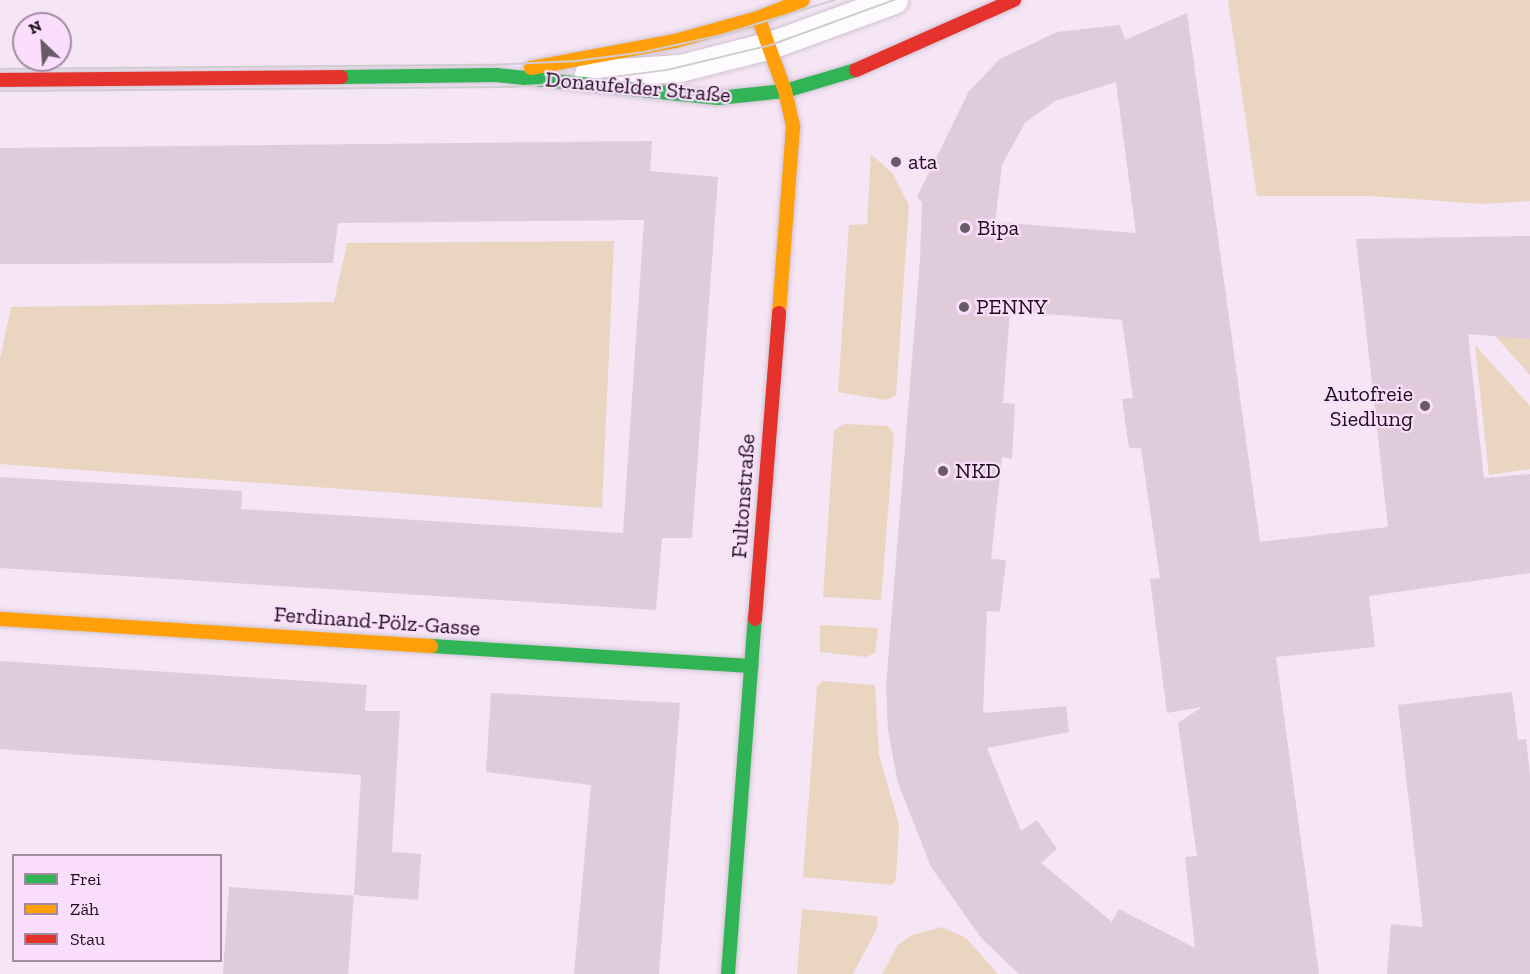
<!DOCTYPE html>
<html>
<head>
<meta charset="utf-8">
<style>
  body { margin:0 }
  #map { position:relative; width:1530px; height:974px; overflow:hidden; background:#f5e5f5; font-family:"Zilla Slab",serif }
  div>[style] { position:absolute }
  .green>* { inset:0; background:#ead5c0 }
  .building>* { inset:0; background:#dfcbd9; transform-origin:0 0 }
  .roads { filter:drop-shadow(0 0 2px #cfc3d0) drop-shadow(0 0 2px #cfc3d0) }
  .lane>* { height:27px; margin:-13.5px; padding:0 13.5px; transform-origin:13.5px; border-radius:13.5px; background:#fefbfe }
  .fast>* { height:14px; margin:-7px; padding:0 7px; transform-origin:7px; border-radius:7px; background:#30b455 }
  .slow>* { height:14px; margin:-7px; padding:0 7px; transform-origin:7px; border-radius:7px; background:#ff9f0a }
  .jam>* { height:14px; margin:-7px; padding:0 7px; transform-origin:7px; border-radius:7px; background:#e5322d }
  .tram>* { height:1.5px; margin:-0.75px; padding:0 0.75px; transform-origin:0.75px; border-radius:0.75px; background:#d0ccd0 }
  .dots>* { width:16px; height:16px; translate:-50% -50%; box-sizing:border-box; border:3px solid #fbdefc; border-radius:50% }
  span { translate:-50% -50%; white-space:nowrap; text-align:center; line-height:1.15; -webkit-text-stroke:4.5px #fbdefc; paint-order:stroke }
  .street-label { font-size:22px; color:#1b111b }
  .poi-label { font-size:22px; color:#1b111b }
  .left { translate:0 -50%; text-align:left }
  .right { translate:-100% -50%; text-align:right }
  .legend { position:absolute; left:12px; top:854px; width:210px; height:108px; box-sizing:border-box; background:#fbdefc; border:2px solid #a18ca2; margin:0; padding:8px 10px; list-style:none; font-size:18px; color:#1b111b }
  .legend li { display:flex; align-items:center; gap:12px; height:30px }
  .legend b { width:30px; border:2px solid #a18ca2 }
  .north { position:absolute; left:12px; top:12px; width:60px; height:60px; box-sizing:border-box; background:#fbdefc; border:2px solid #a18ca2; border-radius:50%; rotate:335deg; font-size:16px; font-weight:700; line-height:24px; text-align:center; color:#1b111b }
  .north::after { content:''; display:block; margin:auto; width:21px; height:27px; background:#675b67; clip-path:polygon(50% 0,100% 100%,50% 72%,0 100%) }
</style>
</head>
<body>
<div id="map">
  <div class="green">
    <i style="clip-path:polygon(1228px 0,1530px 0,1530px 201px,1482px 204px,1370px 196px,1257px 196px)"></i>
    <i style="clip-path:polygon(871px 154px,893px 174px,909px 205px,896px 395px,886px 400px,838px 392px,849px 225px,867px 224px)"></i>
    <i style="clip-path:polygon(614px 241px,602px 508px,0 464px,0 359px,11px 307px,334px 302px,347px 243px)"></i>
    <i style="clip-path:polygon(1495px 336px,1530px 339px,1530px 375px)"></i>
    <i style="clip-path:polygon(1475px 345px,1530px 406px,1530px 469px,1489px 475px)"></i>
    <i style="clip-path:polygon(845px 424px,888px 426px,894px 435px,881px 600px,823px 597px,834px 430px)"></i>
    <i style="clip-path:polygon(820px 625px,878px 628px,875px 653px,866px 657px,820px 652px)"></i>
    <i style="clip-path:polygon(823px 681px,875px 685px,879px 755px,899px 825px,896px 879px,892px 885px,803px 877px,817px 686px)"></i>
    <i style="clip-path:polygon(802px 909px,877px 916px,878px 926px,853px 974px,797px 974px)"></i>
    <i style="clip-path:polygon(942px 927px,966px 938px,998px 974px,882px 974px,898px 945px,912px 935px)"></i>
  </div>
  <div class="building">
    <i style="clip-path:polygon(evenodd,1187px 13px,1260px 542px,1388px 527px,1356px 239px,1530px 236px,1530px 339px,1468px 334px,1484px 478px,1530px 474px,1530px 573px,1369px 596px,1375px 647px,1276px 657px,1319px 974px,1019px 974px,982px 939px,931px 867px,898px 783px,888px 730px,886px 686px,920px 259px,922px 202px,917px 197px,969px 91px,1000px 59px,1057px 32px,1120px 25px,1125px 40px,1187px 13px,1116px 82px,1136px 233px,995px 222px,1002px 165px,1025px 123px,1055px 101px,1116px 82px,1187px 13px,1010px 311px,1122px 320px,1133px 398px,1122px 399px,1129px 448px,1141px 448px,1160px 578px,1150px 579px,1167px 713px,1202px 707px,1178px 723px,1197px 856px,1185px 857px,1195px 948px,1119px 909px,1112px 922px,1041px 863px,1057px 849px,1037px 820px,1021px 831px,987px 748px,1069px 732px,1066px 706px,983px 713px,987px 611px,1000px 612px,1006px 560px,991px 559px,1002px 457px,1012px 459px,1015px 404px,1003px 403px,1010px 311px)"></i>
    <i style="clip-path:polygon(652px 141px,650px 171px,718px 177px,692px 538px,662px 538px,656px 610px,0 568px,0 477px,242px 491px,241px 509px,623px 533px,644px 220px,338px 223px,333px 263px,0 264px,0 148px)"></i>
    <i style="clip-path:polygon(0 661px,367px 685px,365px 711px,400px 711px,392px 852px,421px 854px,418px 900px,354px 895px,361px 775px,0 749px)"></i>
    <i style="clip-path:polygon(1512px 692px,1518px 740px,1526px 739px,1530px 776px,1530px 974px,1387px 974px,1391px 924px,1423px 927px,1398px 705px)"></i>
    <i style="clip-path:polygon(491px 693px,680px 703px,659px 974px,574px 974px,591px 785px,486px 772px)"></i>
    <i style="left:229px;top:887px;width:125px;height:87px;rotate:4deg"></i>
  </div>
  <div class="roads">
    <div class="lane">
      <i style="left:588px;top:74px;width:92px;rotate:-3.7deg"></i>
      <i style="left:680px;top:68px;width:94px;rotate:-14.2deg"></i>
      <i style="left:771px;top:45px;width:131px;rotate:-20.1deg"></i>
    </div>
    <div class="fast">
      <i style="left:341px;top:77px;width:155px;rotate:-0.7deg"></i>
      <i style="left:496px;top:75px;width:223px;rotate:5.9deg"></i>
      <i style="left:718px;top:98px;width:67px;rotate:-6deg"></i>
      <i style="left:785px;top:91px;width:74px;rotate:-16.5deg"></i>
      <i style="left:431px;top:646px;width:321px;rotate:3.6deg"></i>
      <i style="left:728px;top:974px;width:356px;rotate:-85.7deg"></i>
    </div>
    <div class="slow">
      <i style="left:761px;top:25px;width:70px;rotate:70deg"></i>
      <i style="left:785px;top:91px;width:37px;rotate:77deg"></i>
      <i style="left:793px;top:127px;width:187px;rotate:94.3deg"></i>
      <i style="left:531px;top:68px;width:147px;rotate:-10.6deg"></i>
      <i style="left:675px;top:41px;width:86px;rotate:-15.5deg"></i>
      <i style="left:758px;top:18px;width:48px;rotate:-21.8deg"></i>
      <i style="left:0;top:619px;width:432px;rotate:3.6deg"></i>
    </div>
    <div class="jam">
      <i style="left:856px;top:70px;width:173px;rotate:-23.9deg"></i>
      <i style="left:0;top:80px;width:341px;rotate:-0.5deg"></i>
      <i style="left:755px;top:619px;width:307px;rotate:-85.5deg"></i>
    </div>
  </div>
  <div class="tram">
    <i style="left:0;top:69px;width:489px;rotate:-0.5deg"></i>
    <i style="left:489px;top:65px;width:87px;rotate:-2.6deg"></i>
    <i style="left:576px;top:61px;width:69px;rotate:-7.5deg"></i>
    <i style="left:644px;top:52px;width:79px;rotate:-12.4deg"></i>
    <i style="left:721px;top:35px;width:119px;rotate:-17.1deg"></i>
    <i style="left:0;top:91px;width:510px;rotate:-0.45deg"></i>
    <i style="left:510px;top:87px;width:58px;rotate:-3.9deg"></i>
    <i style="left:568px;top:83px;width:100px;rotate:-7.5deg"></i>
    <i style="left:667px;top:70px;width:107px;rotate:-13.5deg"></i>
    <i style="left:771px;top:45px;width:131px;rotate:-20.1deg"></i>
  </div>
  <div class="dots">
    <i style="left:896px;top:162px;background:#675b67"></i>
    <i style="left:965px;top:228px;background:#675b67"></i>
    <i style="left:964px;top:307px;background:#675b67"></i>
    <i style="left:1425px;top:406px;background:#675b67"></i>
    <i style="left:943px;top:471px;background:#675b67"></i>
  </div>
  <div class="street-label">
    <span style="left:638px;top:87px;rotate:5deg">Donaufelder Straße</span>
    <span style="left:743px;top:496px;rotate:-86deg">Fultonstraße</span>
    <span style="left:377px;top:621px;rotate:4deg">Ferdinand-Pölz-Gasse</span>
  </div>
  <div class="poi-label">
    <span class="left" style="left:908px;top:162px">ata</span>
    <span class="left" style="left:977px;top:228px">Bipa</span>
    <span class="left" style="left:976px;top:307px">PENNY</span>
    <span class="right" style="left:1413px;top:406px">Autofreie<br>Siedlung</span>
    <span class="left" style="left:955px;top:471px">NKD</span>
  </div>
  <ul class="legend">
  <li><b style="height:8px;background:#30b455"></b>Frei</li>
  <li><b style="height:8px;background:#ff9f0a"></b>Zäh</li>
  <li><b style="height:8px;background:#e5322d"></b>Stau</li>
  </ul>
  <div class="north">N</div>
</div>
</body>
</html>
